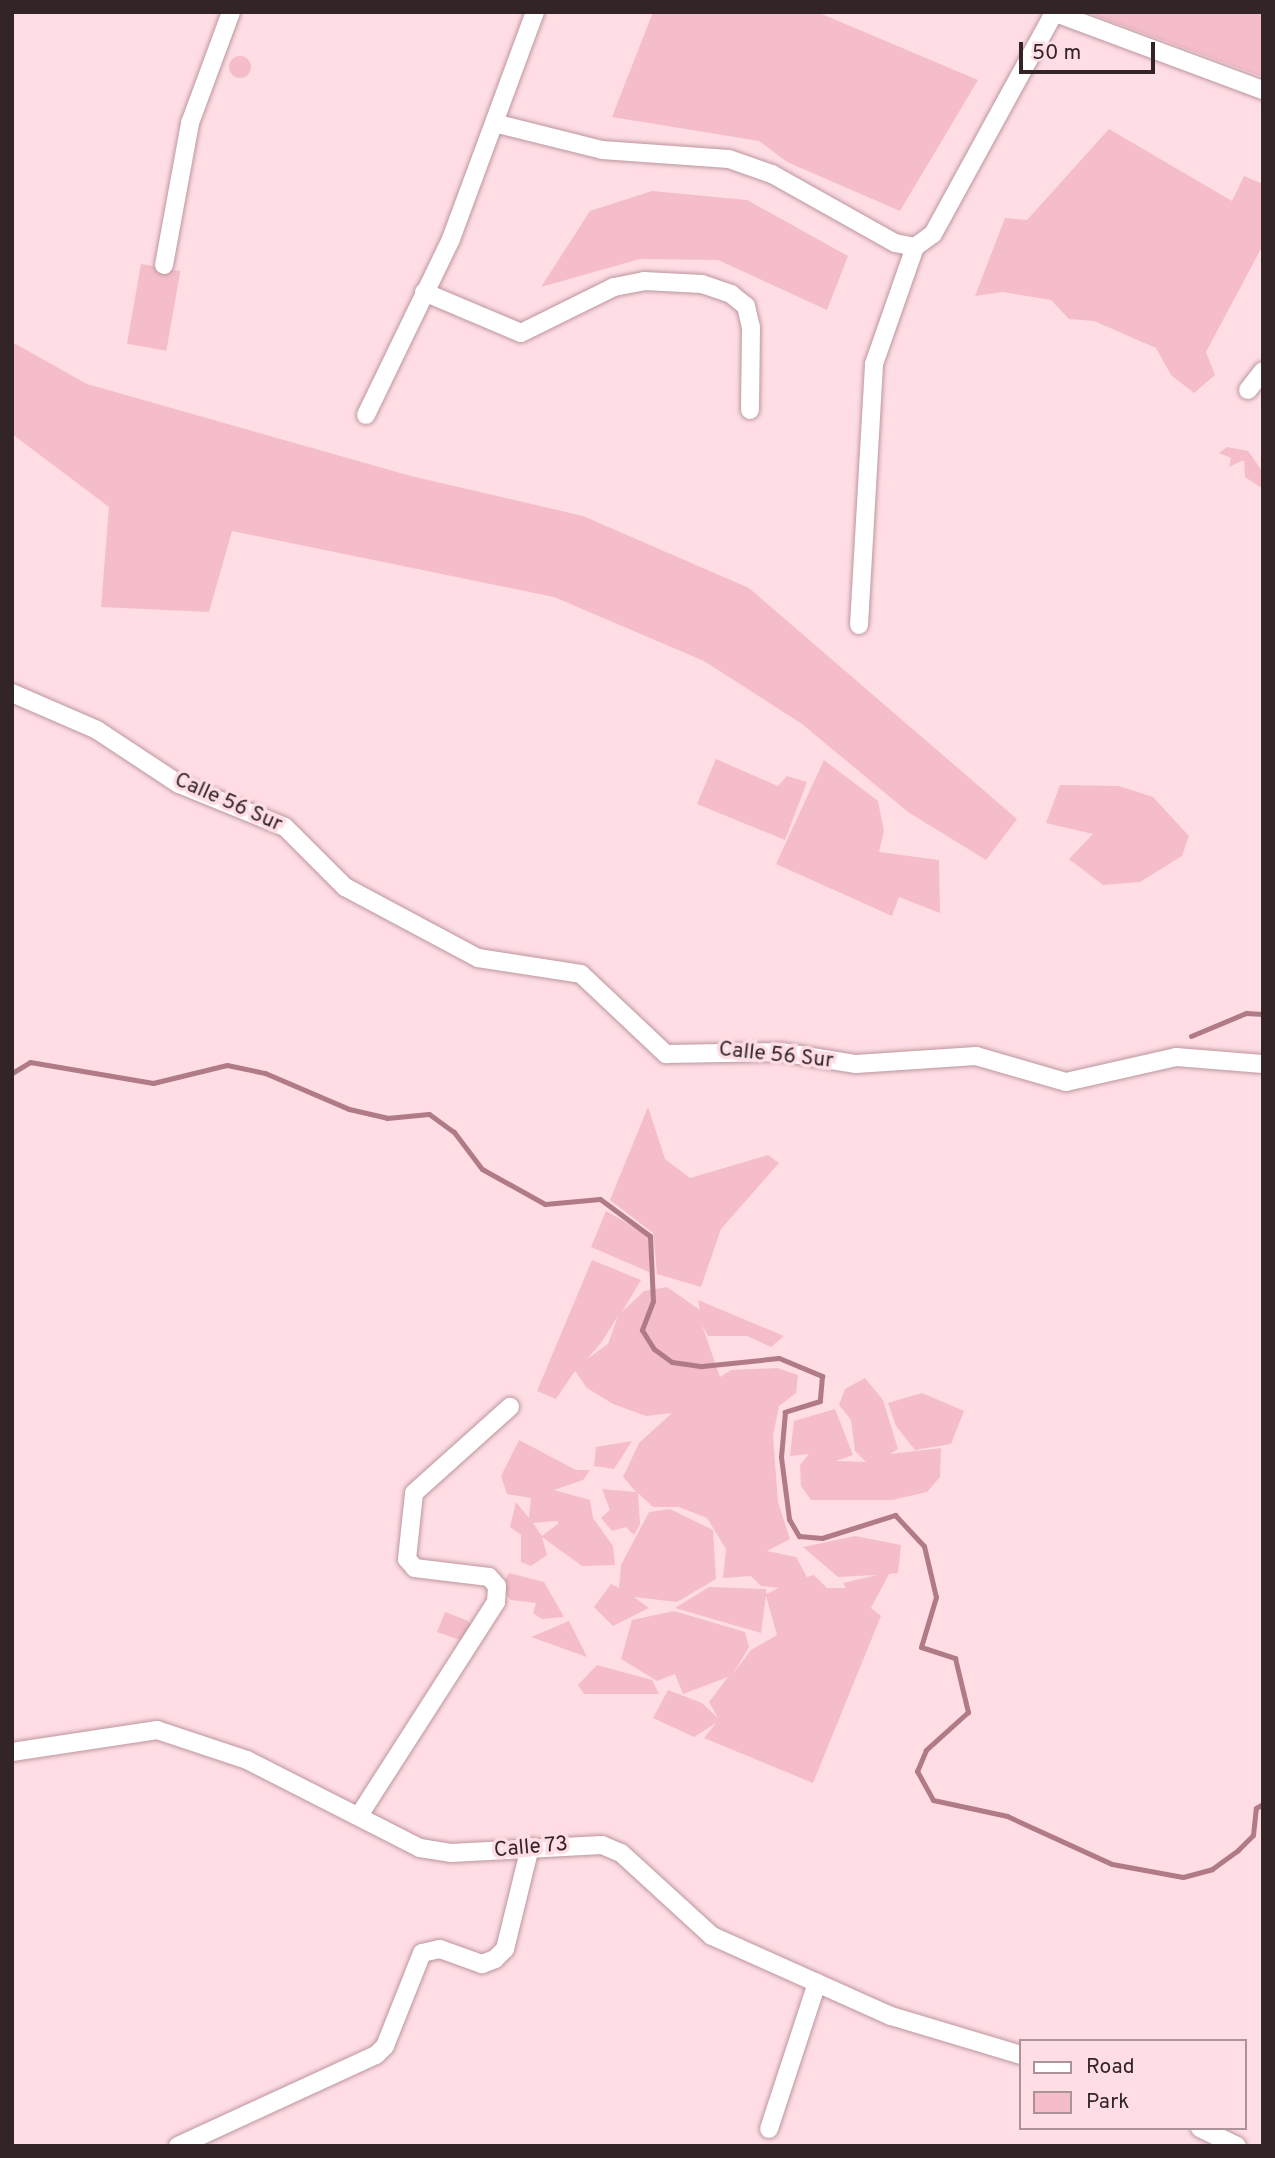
<!DOCTYPE html>
<html>
<head>
<meta charset="utf-8">
<style>
  body { margin:0 }
  #map { position:relative; width:1275px; height:2158px; overflow:hidden; background:#fedde4; font-family:Overpass,sans-serif }
  div>[style] { position:absolute }
  .green>* { inset:0; background:#f5bdca; transform-origin:0 0 }
  .round { border-radius:50% }
  .stream>* { height:5px; margin:-2.5px; padding:0 2.5px; transform-origin:2.5px; border-radius:2.5px; background:#b07a87 }
  .roads { filter:drop-shadow(0 0 2px #bc969e) drop-shadow(0 0 2px #bc969e) }
  .minor>* { height:18px; margin:-9px; padding:0 9px; transform-origin:9px; border-radius:9px; background:#fff }
  span { translate:-50% -50%; white-space:nowrap; text-align:center; line-height:1.15; -webkit-text-stroke:7px #fedde4; paint-order:stroke }
  .street-label { font-size:21px; color:#322427 }
  .frame { position:absolute; inset:0; border:14px solid #322427; pointer-events:none }
  .legend { position:absolute; left:1019px; top:2039px; width:228px; height:91px; box-sizing:border-box; background:#fedde4; border:2px solid #ac9398; margin:0; padding:9px 12px; list-style:none; font-size:21px; color:#322427 }
  .legend li { display:flex; align-items:center; gap:14px; height:35px }
  .legend b { width:35px; border:2px solid #ac9398 }
  .scale { position:absolute; left:1019px; top:42px; width:136px; height:32px; box-sizing:border-box; border:4px solid #322427; border-top:0; padding-left:9px; font-size:21px; line-height:24px; white-space:nowrap; color:#322427; -webkit-text-stroke:5px #fedde4; paint-order:stroke }
</style>
</head>
<body>
<div id="map">
  <div class="green">
    <i style="clip-path:polygon(653px 12px,817px 12px,978px 80px,900px 211px,787px 162px,759px 141px,612px 117px)"></i>
    <i style="clip-path:polygon(1086px 12px,1263px 12px,1263px 77px)"></i>
    <i class="round" style="left:229px;top:56px;width:22px;height:22px"></i>
    <i style="clip-path:polygon(1109px 129px,1232px 201px,1244px 176px,1263px 184px,1263px 245px,1206px 352px,1215px 375px,1194px 393px,1171px 375px,1156px 348px,1094px 321px,1069px 319px,1051px 300px,1003px 292px,975px 296px,1005px 218px,1027px 220px)"></i>
    <i style="clip-path:polygon(652px 191px,747px 200px,848px 256px,827px 310px,718px 260px,640px 259px,541px 287px,590px 211px)"></i>
    <i style="left:141px;top:264px;width:40px;height:81px;rotate:10deg"></i>
    <i style="clip-path:polygon(12px 342px,87px 384px,411px 476px,583px 516px,749px 588px,1017px 819px,986px 860px,908px 812px,802px 724px,704px 661px,554px 597px,232px 531px,209px 612px,101px 607px,109px 507px,12px 434px)"></i>
    <i style="clip-path:polygon(1227px 447px,1248px 451px,1263px 472px,1263px 489px,1245px 477px,1244px 460px,1229px 467px,1231px 458px,1219px 453px)"></i>
    <i style="clip-path:polygon(716px 759px,778px 786px,787px 776px,807px 782px,785px 840px,697px 804px)"></i>
    <i style="clip-path:polygon(824px 760px,878px 801px,884px 831px,879px 852px,939px 860px,940px 913px,899px 897px,892px 916px,776px 864px)"></i>
    <i style="clip-path:polygon(1060px 785px,1119px 786px,1153px 797px,1189px 836px,1182px 856px,1140px 882px,1103px 885px,1069px 859px,1093px 834px,1046px 823px)"></i>
    <i style="clip-path:polygon(648px 1107px,665px 1159px,690px 1178px,768px 1155px,779px 1163px,721px 1229px,701px 1287px,657px 1274px,653px 1233px,610px 1200px)"></i>
    <i style="clip-path:polygon(606px 1211px,650px 1236px,649px 1272px,591px 1247px)"></i>
    <i style="clip-path:polygon(evenodd,592px 1260px,641px 1280px,622px 1312px,644px 1291px,667px 1287px,700px 1310px,698px 1300px,784px 1336px,771px 1347px,747px 1336px,708px 1336px,702px 1325px,720px 1377px,731px 1370px,777px 1368px,798px 1375px,796px 1393px,779px 1406px,773px 1436px,778px 1502px,790px 1539px,767px 1551px,796px 1557px,807px 1577px,814px 1575px,827px 1588px,846px 1588px,843px 1583px,877px 1575px,838px 1577px,803px 1547px,855px 1536px,901px 1545px,898px 1573px,889px 1574px,871px 1608px,881px 1616px,813px 1783px,704px 1738px,716px 1723px,694px 1737px,653px 1718px,668px 1690px,702px 1703px,718px 1718px,709px 1702px,728px 1677px,683px 1694px,675px 1674px,657px 1681px,621px 1659px,632px 1620px,674px 1611px,745px 1632px,749px 1647px,733px 1674px,751px 1650px,777px 1635px,766px 1596px,761px 1633px,675px 1608px,709px 1587px,766px 1589px,766px 1594px,779px 1588px,761px 1586px,751px 1576px,723px 1578px,726px 1549px,707px 1518px,679px 1507px,653px 1507px,638px 1493px,640px 1524px,634px 1535px,626px 1527px,612px 1531px,601px 1518px,610px 1510px,602px 1489px,636px 1492px,623px 1477px,639px 1443px,672px 1413px,646px 1416px,613px 1404px,587px 1388px,575px 1371px,556px 1399px,537px 1391px,592px 1260px,618px 1316px,608px 1344px,587px 1359px,601px 1343px,618px 1316px)"></i>
    <i style="clip-path:polygon(865px 1378px,883px 1400px,898px 1449px,890px 1454px,941px 1448px,940px 1477px,927px 1492px,892px 1500px,811px 1500px,801px 1486px,800px 1465px,809px 1454px,790px 1456px,794px 1421px,835px 1409px,853px 1455px,836px 1461px,866px 1462px,855px 1451px,851px 1420px,839px 1405px,845px 1389px)"></i>
    <i style="clip-path:polygon(922px 1393px,964px 1411px,951px 1444px,915px 1450px,896px 1426px,888px 1403px)"></i>
    <i style="clip-path:polygon(evenodd,519px 1440px,576px 1470px,590px 1470px,583px 1480px,554px 1490px,590px 1500px,593px 1518px,613px 1546px,615px 1565px,582px 1566px,542px 1537px,547px 1555px,531px 1566px,521px 1562px,521px 1535px,510px 1527px,516px 1502px,529px 1518px,531px 1498px,507px 1494px,501px 1476px,519px 1440px,533px 1523px,557px 1521px,559px 1523px,542px 1536px,533px 1523px)"></i>
    <i style="clip-path:polygon(632px 1441px,614px 1469px,594px 1466px,596px 1447px)"></i>
    <i style="clip-path:polygon(670px 1509px,713px 1530px,716px 1579px,677px 1602px,634px 1597px,649px 1608px,613px 1626px,594px 1607px,611px 1584px,619px 1588px,621px 1565px,649px 1512px)"></i>
    <i style="clip-path:polygon(509px 1573px,544px 1582px,564px 1617px,542px 1619px,533px 1613px,536px 1603px,511px 1600px,501px 1589px)"></i>
    <i style="clip-path:polygon(445px 1612px,466px 1620px,476px 1628px,460px 1640px,437px 1632px)"></i>
    <i style="clip-path:polygon(569px 1621px,587px 1657px,531px 1637px)"></i>
    <i style="clip-path:polygon(597px 1665px,652px 1680px,659px 1694px,584px 1694px,578px 1685px)"></i>
  </div>
  <div class="stream">
    <i style="left:1191px;top:1036px;width:60px;rotate:-22.7deg"></i>
    <i style="left:1246px;top:1013px;width:17px;rotate:3deg"></i>
    <i style="left:12px;top:1073px;width:21px;rotate:-31deg"></i>
    <i style="left:30px;top:1062px;width:125px;rotate:9.7deg"></i>
    <i style="left:153px;top:1083px;width:76px;rotate:-13.7deg"></i>
    <i style="left:227px;top:1065px;width:39px;rotate:12deg"></i>
    <i style="left:265px;top:1073px;width:91px;rotate:23.2deg"></i>
    <i style="left:349px;top:1109px;width:39px;rotate:13deg"></i>
    <i style="left:387px;top:1118px;width:42px;rotate:-5.4deg"></i>
    <i style="left:429px;top:1114px;width:31px;rotate:36deg"></i>
    <i style="left:454px;top:1132px;width:46px;rotate:52.9deg"></i>
    <i style="left:482px;top:1169px;width:72px;rotate:29.1deg"></i>
    <i style="left:545px;top:1204px;width:55px;rotate:-5.2deg"></i>
    <i style="left:600px;top:1199px;width:62px;rotate:36.5deg"></i>
    <i style="left:650px;top:1236px;width:65px;rotate:87.4deg"></i>
    <i style="left:653px;top:1301px;width:31px;rotate:111deg"></i>
    <i style="left:642px;top:1330px;width:22px;rotate:58deg"></i>
    <i style="left:654px;top:1349px;width:22px;rotate:36deg"></i>
    <i style="left:672px;top:1362px;width:30px;rotate:8deg"></i>
    <i style="left:702px;top:1366px;width:77px;rotate:-5.9deg"></i>
    <i style="left:779px;top:1358px;width:47px;rotate:22.7deg"></i>
    <i style="left:822px;top:1376px;width:25px;rotate:95deg"></i>
    <i style="left:820px;top:1401px;width:37px;rotate:163deg"></i>
    <i style="left:785px;top:1412px;width:45px;rotate:95.1deg"></i>
    <i style="left:781px;top:1457px;width:63px;rotate:82.6deg"></i>
    <i style="left:789px;top:1519px;width:20px;rotate:60deg"></i>
    <i style="left:799px;top:1536px;width:23px;rotate:5deg"></i>
    <i style="left:822px;top:1538px;width:77px;rotate:-17.5deg"></i>
    <i style="left:895px;top:1515px;width:42px;rotate:46.9deg"></i>
    <i style="left:924px;top:1546px;width:52px;rotate:76.8deg"></i>
    <i style="left:936px;top:1597px;width:52px;rotate:106.7deg"></i>
    <i style="left:921px;top:1647px;width:36px;rotate:18deg"></i>
    <i style="left:955px;top:1658px;width:56px;rotate:76.5deg"></i>
    <i style="left:968px;top:1712px;width:57px;rotate:137.9deg"></i>
    <i style="left:926px;top:1750px;width:23px;rotate:113deg"></i>
    <i style="left:917px;top:1771px;width:33px;rotate:61deg"></i>
    <i style="left:933px;top:1800px;width:76px;rotate:12.2deg"></i>
    <i style="left:1007px;top:1816px;width:115px;rotate:24.6deg"></i>
    <i style="left:1112px;top:1864px;width:72px;rotate:10.4deg"></i>
    <i style="left:1183px;top:1877px;width:30px;rotate:-15deg"></i>
    <i style="left:1212px;top:1869px;width:32px;rotate:-36deg"></i>
    <i style="left:1238px;top:1850px;width:21px;rotate:-45deg"></i>
    <i style="left:1253px;top:1835px;width:27px;rotate:-84deg"></i>
    <i style="left:1256px;top:1808px;width:8px;rotate:-30deg"></i>
  </div>
  <div class="roads">
    <div class="minor">
      <i style="left:1053px;top:12px;width:224px;rotate:20.4deg"></i>
      <i style="left:498px;top:124px;width:107px;rotate:14deg"></i>
      <i style="left:602px;top:150px;width:127px;rotate:4.1deg"></i>
      <i style="left:729px;top:159px;width:46px;rotate:19.2deg"></i>
      <i style="left:772px;top:174px;width:141px;rotate:29.3deg"></i>
      <i style="left:895px;top:243px;width:20px;rotate:11deg"></i>
      <i style="left:915px;top:247px;width:22px;rotate:-36deg"></i>
      <i style="left:933px;top:234px;width:252px;rotate:-61.3deg"></i>
      <i style="left:164px;top:265px;width:144px;rotate:-79.6deg"></i>
      <i style="left:190px;top:123px;width:118px;rotate:-69.7deg"></i>
      <i style="left:424px;top:292px;width:105px;rotate:22.9deg"></i>
      <i style="left:521px;top:333px;width:104px;rotate:-26.3deg"></i>
      <i style="left:614px;top:287px;width:31px;rotate:-11deg"></i>
      <i style="left:644px;top:281px;width:58px;rotate:3deg"></i>
      <i style="left:702px;top:284px;width:31px;rotate:19deg"></i>
      <i style="left:731px;top:294px;width:19px;rotate:39deg"></i>
      <i style="left:746px;top:306px;width:22px;rotate:77deg"></i>
      <i style="left:751px;top:327px;width:83px;rotate:90.7deg"></i>
      <i style="left:1248px;top:390px;width:24px;rotate:-52deg"></i>
      <i style="left:366px;top:415px;width:195px;rotate:-64.2deg"></i>
      <i style="left:451px;top:239px;width:242px;rotate:-69.7deg"></i>
      <i style="left:859px;top:625px;width:261px;rotate:-86.7deg"></i>
      <i style="left:874px;top:364px;width:124px;rotate:-70.7deg"></i>
      <i style="left:12px;top:693px;width:93px;rotate:23.5deg"></i>
      <i style="left:97px;top:730px;width:98px;rotate:33.4deg"></i>
      <i style="left:179px;top:784px;width:114px;rotate:22.1deg"></i>
      <i style="left:285px;top:827px;width:85px;rotate:45deg"></i>
      <i style="left:345px;top:887px;width:151px;rotate:28.1deg"></i>
      <i style="left:478px;top:958px;width:104px;rotate:8.8deg"></i>
      <i style="left:581px;top:974px;width:117px;rotate:43.3deg"></i>
      <i style="left:666px;top:1054px;width:115px;rotate:-1deg"></i>
      <i style="left:781px;top:1052px;width:76px;rotate:9.1deg"></i>
      <i style="left:856px;top:1064px;width:120px;rotate:-3.8deg"></i>
      <i style="left:976px;top:1056px;width:94px;rotate:16.1deg"></i>
      <i style="left:1066px;top:1082px;width:113px;rotate:-12.8deg"></i>
      <i style="left:1176px;top:1057px;width:87px;rotate:4.6deg"></i>
      <i style="left:12px;top:1752px;width:147px;rotate:-8.6deg"></i>
      <i style="left:157px;top:1730px;width:95px;rotate:18.4deg"></i>
      <i style="left:247px;top:1760px;width:194px;rotate:27deg"></i>
      <i style="left:420px;top:1848px;width:31px;rotate:9deg"></i>
      <i style="left:451px;top:1853px;width:151px;rotate:-3deg"></i>
      <i style="left:602px;top:1845px;width:21px;rotate:23deg"></i>
      <i style="left:621px;top:1853px;width:123px;rotate:42.4deg"></i>
      <i style="left:712px;top:1936px;width:196px;rotate:24.1deg"></i>
      <i style="left:891px;top:2016px;width:136px;rotate:16.7deg"></i>
      <i style="left:360px;top:1814px;width:252px;rotate:-57.3deg"></i>
      <i style="left:496px;top:1602px;width:16px;rotate:-86deg"></i>
      <i style="left:497px;top:1586px;width:12px;rotate:-132deg"></i>
      <i style="left:489px;top:1577px;width:75px;rotate:-173.1deg"></i>
      <i style="left:415px;top:1568px;width:12px;rotate:-132deg"></i>
      <i style="left:407px;top:1559px;width:66px;rotate:-83.9deg"></i>
      <i style="left:414px;top:1493px;width:129px;rotate:-41.9deg"></i>
      <i style="left:1200px;top:2128px;width:41px;rotate:25.9deg"></i>
      <i style="left:769px;top:2129px;width:154px;rotate:-71.8deg"></i>
      <i style="left:178px;top:2146px;width:218px;rotate:-24.7deg"></i>
      <i style="left:376px;top:2055px;width:13px;rotate:-45deg"></i>
      <i style="left:385px;top:2046px;width:100px;rotate:-68.3deg"></i>
      <i style="left:422px;top:1953px;width:18px;rotate:-13deg"></i>
      <i style="left:440px;top:1949px;width:45px;rotate:19.7deg"></i>
      <i style="left:482px;top:1964px;width:14px;rotate:-21deg"></i>
      <i style="left:495px;top:1959px;width:14px;rotate:-45deg"></i>
      <i style="left:505px;top:1949px;width:105px;rotate:-76.2deg"></i>
    </div>
  </div>
  <div class="street-label">
    <span style="left:228px;top:803px;rotate:24deg">Calle 56 Sur</span>
    <span style="left:776px;top:1056px;rotate:6deg">Calle 56 Sur</span>
    <span style="left:531px;top:1848px;rotate:-5deg">Calle 73</span>
  </div>
  <div class="frame"></div>
  <ul class="legend">
  <li><b style="height:9px;background:#fff"></b>Road</li>
  <li><b style="height:19px;background:#f5bdca"></b>Park</li>
  </ul>
  <div class="scale">50 m</div>
</div>
</body>
</html>
